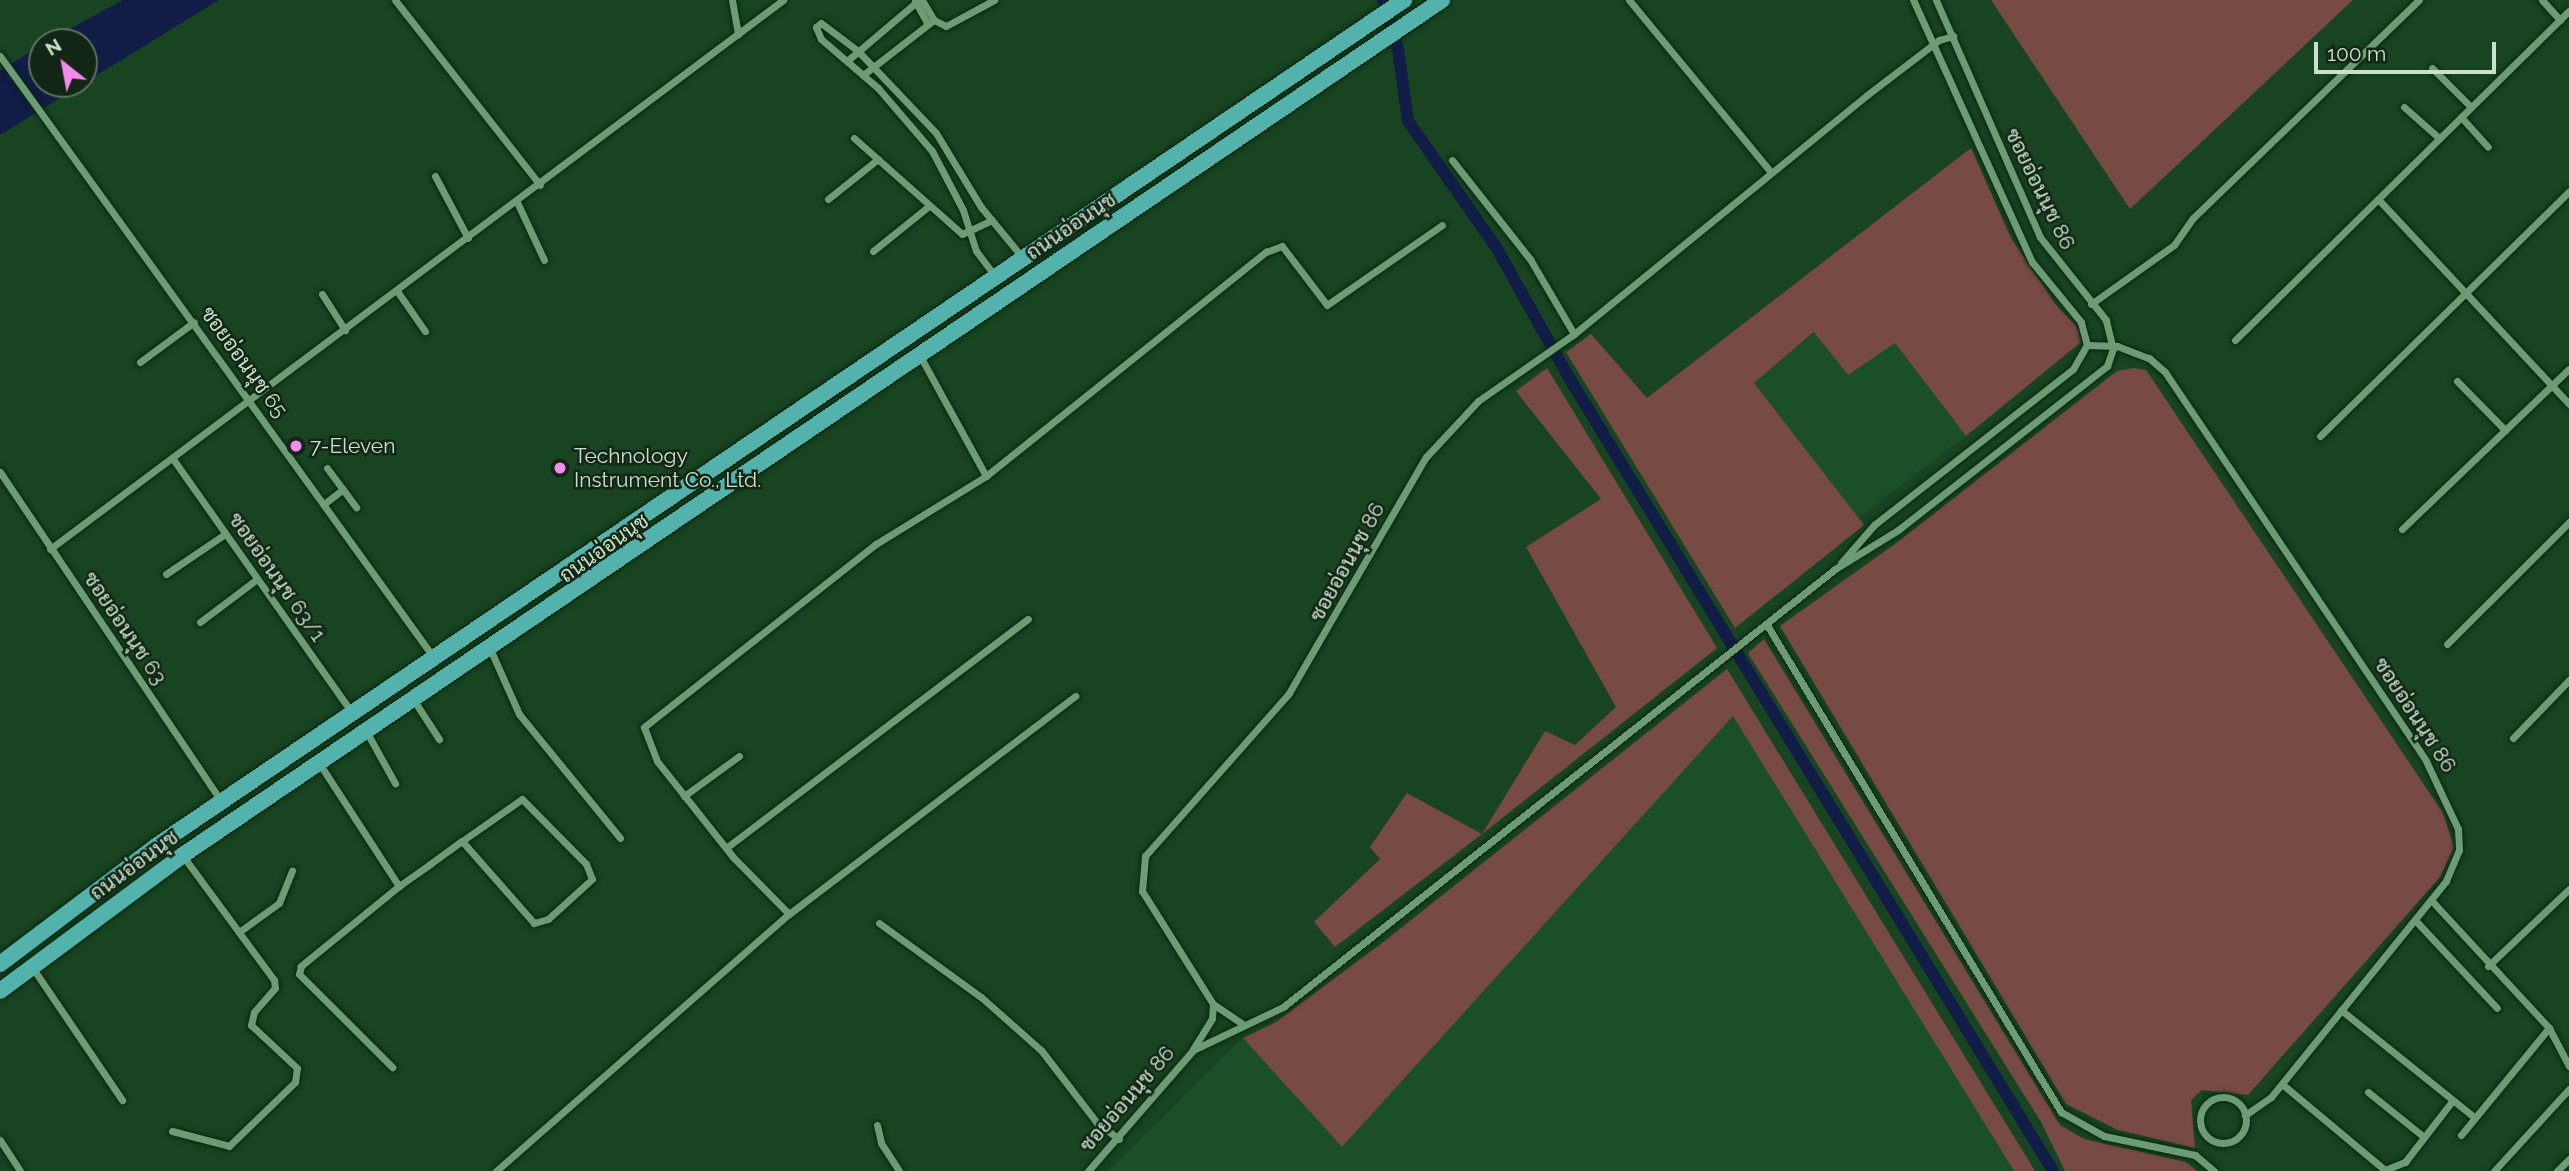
<!DOCTYPE html>
<html>
<head>
<meta charset="utf-8">
<style>
  body { margin:0 }
  #map { position:relative; width:2569px; height:1171px; overflow:hidden; background:#184422; font-family:Raleway,Sarabun,sans-serif }
  div>[style] { position:absolute }
  .built>* { inset:0; background:#1b4f27 }
  .green>* { inset:0; background:#784a44 }
  .water>* { inset:0; background:#111c47 }
  .canal>* { height:12px; margin:-6px; padding:0 6px; transform-origin:6px; border-radius:6px; background:#111c47 }
  .roads { filter:drop-shadow(0 0 2px #06280f) drop-shadow(0 0 2px #06280f) }
  .street>* { height:7px; margin:-3.5px; padding:0 3.5px; transform-origin:3.5px; border-radius:3.5px; background:#6d9b74 }
  .street>.ring { margin:-3.5px; padding:0; box-sizing:content-box; background:none; border:7px solid #6d9b74; border-radius:50% }
  .primary>* { height:16px; margin:-8px; padding:0 8px; transform-origin:8px; border-radius:8px; background:#54b2ad }
  .dots>* { width:19px; height:19px; translate:-50% -50%; box-sizing:border-box; border:4px solid #132616; border-radius:50% }
  span { translate:-50% -50%; white-space:nowrap; text-align:center; line-height:1.15; -webkit-text-stroke:5px #132616; paint-order:stroke }
  .street-label { font-size:21px; color:#c9e1cc }
  .poi-label { font-size:21px; color:#c9e1cc }
  .left { translate:0 -50%; text-align:left }
  .north { position:absolute; left:28px; top:28px; width:70px; height:70px; box-sizing:border-box; background:#132616; border:2px solid #5c715f; border-radius:50%; rotate:329deg; font-size:19px; font-weight:700; line-height:28px; text-align:center; color:#c9e1cc }
  .north::after { content:''; display:block; margin:auto; width:24px; height:32px; background:#f489f0; clip-path:polygon(50% 0,100% 100%,50% 72%,0 100%) }
  .scale { position:absolute; left:2314px; top:42px; width:182px; height:32px; box-sizing:border-box; border:4px solid #c9e1cc; border-top:0; padding-left:9px; font-size:21px; line-height:24px; white-space:nowrap; color:#c9e1cc; -webkit-text-stroke:5px #132616; paint-order:stroke }
</style>
</head>
<body>
<div id="map">
  <div class="built">
    <i style="clip-path:polygon(1815px 332px,1895px 343px,1966px 436px,1856px 519px,1754px 383px)"></i>
    <i style="clip-path:polygon(1733px 715px,2014px 1171px,1108px 1171px,1243px 1038px,1342px 1147px)"></i>
  </div>
  <div class="green">
    <i style="clip-path:polygon(1991px 0,2353px 0,2130px 209px)"></i>
    <i style="clip-path:polygon(1971px 148px,2011px 238px,2056px 305px,2077px 327px,2081px 342px,1966px 436px,1895px 343px,1848px 375px,1814px 332px,1754px 383px,1864px 525px,1735px 628px,1566px 352px,1591px 334px,1647px 398px)"></i>
    <i style="clip-path:polygon(1547px 368px,1717px 648px,1482px 834px,1335px 947px,1314px 922px,1380px 859px,1370px 847px,1407px 793px,1482px 834px,1545px 731px,1575px 745px,1616px 707px,1526px 547px,1601px 499px,1516px 391px)"></i>
    <i style="clip-path:polygon(2134px 368px,2146px 370px,2443px 813px,2454px 847px,2440px 877px,2248px 1095px,2202px 1090px,2191px 1100px,2195px 1148px,2118px 1130px,2066px 1104px,1780px 626px,1895px 544px,2117px 371px)"></i>
    <i style="clip-path:polygon(1764px 639px,2060px 1125px,2084px 1139px,2186px 1162px,2197px 1171px,2065px 1171px,2041px 1122px,1748px 653px)"></i>
    <i style="clip-path:polygon(1727px 669px,2035px 1171px,2014px 1171px,1733px 716px,1342px 1147px,1243px 1038px,1276px 1022px,1386px 940px)"></i>
  </div>
  <div class="water">
    <i style="clip-path:polygon(123px 0,219px 0,84px 83px,84px 42px,46px 42px)"></i>
    <i style="clip-path:polygon(42px 44px,42px 84px,83px 84px,0 135px,0 71px)"></i>
  </div>
  <div class="canal">
    <i style="left:1383px;top:0;width:51px;rotate:73deg"></i>
    <i style="left:1398px;top:49px;width:73px;rotate:82.1deg"></i>
    <i style="left:1408px;top:121px;width:154px;rotate:55.1deg"></i>
    <i style="left:1496px;top:247px;width:148px;rotate:60.8deg"></i>
    <i style="left:1568px;top:376px;width:931px;rotate:58.61deg"></i>
  </div>
  <div class="roads">
    <div class="street">
      <i style="left:395px;top:0;width:235px;rotate:51.9deg"></i>
      <i style="left:732px;top:0;width:35px;rotate:80deg"></i>
      <i style="left:922px;top:0;width:23px;rotate:59deg"></i>
      <i style="left:934px;top:20px;width:13px;rotate:27deg"></i>
      <i style="left:946px;top:26px;width:55px;rotate:-28.4deg"></i>
      <i style="left:1629px;top:0;width:223px;rotate:50.5deg"></i>
      <i style="left:2542px;top:0;width:27px;rotate:48deg"></i>
      <i style="left:915px;top:1px;width:26px;rotate:61deg"></i>
      <i style="left:0;top:56px;width:742px;rotate:54.21deg"></i>
      <i style="left:847px;top:61px;width:94px;rotate:-40.3deg"></i>
      <i style="left:2432px;top:68px;width:55px;rotate:45deg"></i>
      <i style="left:863px;top:75px;width:90px;rotate:-37.8deg"></i>
      <i style="left:2404px;top:107px;width:47px;rotate:41.5deg"></i>
      <i style="left:2461px;top:117px;width:40px;rotate:48deg"></i>
      <i style="left:854px;top:138px;width:144px;rotate:41.6deg"></i>
      <i style="left:962px;top:234px;width:33px;rotate:-25deg"></i>
      <i style="left:1452px;top:160px;width:126px;rotate:51.8deg"></i>
      <i style="left:1530px;top:259px;width:87px;rotate:59.6deg"></i>
      <i style="left:435px;top:176px;width:70px;rotate:62deg"></i>
      <i style="left:828px;top:199px;width:64px;rotate:-38.7deg"></i>
      <i style="left:2378px;top:199px;width:280px;rotate:47deg"></i>
      <i style="left:517px;top:202px;width:64px;rotate:65deg"></i>
      <i style="left:873px;top:251px;width:72px;rotate:-38.8deg"></i>
      <i style="left:995px;top:276px;width:31px;rotate:-127deg"></i>
      <i style="left:976px;top:251px;width:43px;rotate:-107.6deg"></i>
      <i style="left:963px;top:210px;width:67px;rotate:-117.7deg"></i>
      <i style="left:932px;top:151px;width:83px;rotate:-130.6deg"></i>
      <i style="left:878px;top:88px;width:75px;rotate:-139.3deg"></i>
      <i style="left:821px;top:39px;width:13px;rotate:-113deg"></i>
      <i style="left:816px;top:27px;width:6px;rotate:-39deg"></i>
      <i style="left:821px;top:23px;width:46px;rotate:37.1deg"></i>
      <i style="left:858px;top:51px;width:113px;rotate:46.4deg"></i>
      <i style="left:936px;top:133px;width:87px;rotate:58.7deg"></i>
      <i style="left:981px;top:207px;width:65px;rotate:50.6deg"></i>
      <i style="left:397px;top:291px;width:49px;rotate:55deg"></i>
      <i style="left:322px;top:294px;width:43px;rotate:57.4deg"></i>
      <i style="left:2091px;top:304px;width:102px;rotate:-35.4deg"></i>
      <i style="left:2174px;top:245px;width:33px;rotate:-55deg"></i>
      <i style="left:2193px;top:218px;width:314px;rotate:-44deg"></i>
      <i style="left:2235px;top:340px;width:469px;rotate:-44.6deg"></i>
      <i style="left:2087px;top:345px;width:30px;rotate:2deg"></i>
      <i style="left:2117px;top:346px;width:34px;rotate:21deg"></i>
      <i style="left:2149px;top:358px;width:21px;rotate:41deg"></i>
      <i style="left:2165px;top:372px;width:468px;rotate:56.1deg"></i>
      <i style="left:2426px;top:761px;width:75px;rotate:64.8deg"></i>
      <i style="left:2458px;top:829px;width:21px;rotate:87deg"></i>
      <i style="left:2459px;top:850px;width:34px;rotate:113deg"></i>
      <i style="left:2446px;top:881px;width:278px;rotate:129deg"></i>
      <i style="left:2271px;top:1097px;width:32px;rotate:145deg"></i>
      <i style="left:920px;top:356px;width:137px;rotate:61.2deg"></i>
      <i style="left:140px;top:362px;width:67px;rotate:-36.5deg"></i>
      <i style="left:2457px;top:381px;width:69px;rotate:45.6deg"></i>
      <i style="left:2320px;top:436px;width:349px;rotate:-44.5deg"></i>
      <i style="left:173px;top:459px;width:311px;rotate:54.8deg"></i>
      <i style="left:327px;top:468px;width:49px;rotate:53.4deg"></i>
      <i style="left:0;top:472px;width:398px;rotate:56.1deg"></i>
      <i style="left:324px;top:504px;width:24px;rotate:-38deg"></i>
      <i style="left:2402px;top:529px;width:231px;rotate:-43.8deg"></i>
      <i style="left:50px;top:549px;width:916px;rotate:-36.83deg"></i>
      <i style="left:1841px;top:563px;width:50px;rotate:-49deg"></i>
      <i style="left:1874px;top:525px;width:253px;rotate:-38.1deg"></i>
      <i style="left:2073px;top:369px;width:28px;rotate:-60deg"></i>
      <i style="left:2087px;top:345px;width:24px;rotate:-105deg"></i>
      <i style="left:2081px;top:322px;width:77px;rotate:-129.2deg"></i>
      <i style="left:2032px;top:262px;width:288px;rotate:-114.4deg"></i>
      <i style="left:166px;top:574px;width:71px;rotate:-34.1deg"></i>
      <i style="left:200px;top:622px;width:71px;rotate:-37deg"></i>
      <i style="left:1767px;top:625px;width:569px;rotate:58.88deg"></i>
      <i style="left:2061px;top:1112px;width:49px;rotate:29.2deg"></i>
      <i style="left:2104px;top:1136px;width:93px;rotate:11.8deg"></i>
      <i style="left:2195px;top:1155px;width:25px;rotate:40deg"></i>
      <i style="left:2447px;top:644px;width:173px;rotate:-45deg"></i>
      <i style="left:491px;top:651px;width:69px;rotate:66deg"></i>
      <i style="left:519px;top:714px;width:160px;rotate:50.8deg"></i>
      <i style="left:413px;top:699px;width:48px;rotate:57deg"></i>
      <i style="left:366px;top:731px;width:60px;rotate:60.9deg"></i>
      <i style="left:2513px;top:738px;width:81px;rotate:-46deg"></i>
      <i style="left:319px;top:763px;width:147px;rotate:57deg"></i>
      <i style="left:399px;top:886px;width:127px;rotate:140.8deg"></i>
      <i style="left:301px;top:966px;width:8px;rotate:104deg"></i>
      <i style="left:299px;top:974px;width:132px;rotate:45deg"></i>
      <i style="left:684px;top:796px;width:68px;rotate:-36deg"></i>
      <i style="left:726px;top:848px;width:379px;rotate:-37.2deg"></i>
      <i style="left:399px;top:886px;width:38px;rotate:-35deg"></i>
      <i style="left:430px;top:864px;width:39px;rotate:-36deg"></i>
      <i style="left:462px;top:841px;width:73px;rotate:-35deg"></i>
      <i style="left:522px;top:799px;width:91px;rotate:45.4deg"></i>
      <i style="left:586px;top:864px;width:16px;rotate:68deg"></i>
      <i style="left:592px;top:879px;width:59px;rotate:137.7deg"></i>
      <i style="left:548px;top:919px;width:15px;rotate:164deg"></i>
      <i style="left:534px;top:923px;width:109px;rotate:-131.3deg"></i>
      <i style="left:2431px;top:900px;width:174px;rotate:47.3deg"></i>
      <i style="left:789px;top:914px;width:80px;rotate:-134.5deg"></i>
      <i style="left:733px;top:857px;width:122px;rotate:-128.4deg"></i>
      <i style="left:657px;top:761px;width:36px;rotate:-111deg"></i>
      <i style="left:644px;top:727px;width:295px;rotate:-38.3deg"></i>
      <i style="left:876px;top:544px;width:129px;rotate:-31.7deg"></i>
      <i style="left:986px;top:476px;width:359px;rotate:-38.7deg"></i>
      <i style="left:1266px;top:252px;width:17px;rotate:-21deg"></i>
      <i style="left:1282px;top:246px;width:74px;rotate:52.7deg"></i>
      <i style="left:1327px;top:305px;width:140px;rotate:-34.8deg"></i>
      <i style="left:2415px;top:920px;width:120px;rotate:47deg"></i>
      <i style="left:879px;top:923px;width:126px;rotate:36deg"></i>
      <i style="left:981px;top:997px;width:80px;rotate:41.5deg"></i>
      <i style="left:1041px;top:1050px;width:92px;rotate:52.5deg"></i>
      <i style="left:1097px;top:1123px;width:27px;rotate:36deg"></i>
      <i style="left:239px;top:932px;width:49px;rotate:-35.9deg"></i>
      <i style="left:279px;top:903px;width:35px;rotate:-68deg"></i>
      <i style="left:2488px;top:966px;width:112px;rotate:-43.5deg"></i>
      <i style="left:32px;top:967px;width:161px;rotate:55.9deg"></i>
      <i style="left:1213px;top:1004px;width:36px;rotate:34deg"></i>
      <i style="left:2341px;top:1010px;width:171px;rotate:38.8deg"></i>
      <i style="left:1193px;top:1049px;width:36px;rotate:-58deg"></i>
      <i style="left:1212px;top:1018px;width:14px;rotate:-86deg"></i>
      <i style="left:1213px;top:1004px;width:133px;rotate:-122.1deg"></i>
      <i style="left:1142px;top:891px;width:35px;rotate:-85deg"></i>
      <i style="left:1145px;top:856px;width:217px;rotate:-48.5deg"></i>
      <i style="left:1289px;top:693px;width:273px;rotate:-59.9deg"></i>
      <i style="left:1426px;top:457px;width:76px;rotate:-47.1deg"></i>
      <i style="left:1478px;top:401px;width:117px;rotate:-34.9deg"></i>
      <i style="left:1574px;top:334px;width:378px;rotate:-39.2deg"></i>
      <i style="left:1867px;top:95px;width:91px;rotate:-37.4deg"></i>
      <i style="left:1939px;top:40px;width:15px;rotate:-16deg"></i>
      <i style="left:2282px;top:1084px;width:134px;rotate:39.9deg"></i>
      <i style="left:2385px;top:1170px;width:22px;rotate:-22deg"></i>
      <i style="left:2405px;top:1162px;width:78px;rotate:-52.3deg"></i>
      <i style="left:2368px;top:1092px;width:72px;rotate:38.8deg"></i>
      <i class="ring" style="left:2200px;top:1097px;width:39px;height:39px"></i>
      <i style="left:877px;top:1125px;width:18px;rotate:77deg"></i>
      <i style="left:881px;top:1143px;width:33px;rotate:57deg"></i>
      <i style="left:172px;top:1131px;width:59px;rotate:14.7deg"></i>
      <i style="left:229px;top:1146px;width:92px;rotate:-44.1deg"></i>
      <i style="left:295px;top:1082px;width:14px;rotate:-82deg"></i>
      <i style="left:297px;top:1068px;width:63px;rotate:-136.9deg"></i>
      <i style="left:251px;top:1025px;width:13px;rotate:-77deg"></i>
      <i style="left:254px;top:1012px;width:32px;rotate:-49deg"></i>
      <i style="left:275px;top:988px;width:8px;rotate:-97deg"></i>
      <i style="left:274px;top:980px;width:154px;rotate:-126.3deg"></i>
      <i style="left:2461px;top:1135px;width:139px;rotate:-50.6deg"></i>
      <i style="left:2549px;top:1028px;width:43px;rotate:62.2deg"></i>
      <i style="left:0;top:1140px;width:37px;rotate:57deg"></i>
      <i style="left:496px;top:1171px;width:390px;rotate:-41.3deg"></i>
      <i style="left:789px;top:914px;width:360px;rotate:-37.3deg"></i>
      <i style="left:1088px;top:1171px;width:160px;rotate:-49deg"></i>
      <i style="left:1193px;top:1050px;width:100px;rotate:-25.5deg"></i>
      <i style="left:1283px;top:1007px;width:705px;rotate:-38.43deg"></i>
      <i style="left:1835px;top:569px;width:74px;rotate:-31.8deg"></i>
      <i style="left:1898px;top:530px;width:266px;rotate:-38.1deg"></i>
      <i style="left:2107px;top:366px;width:18px;rotate:-71deg"></i>
      <i style="left:2113px;top:349px;width:30px;rotate:-104deg"></i>
      <i style="left:2106px;top:320px;width:106px;rotate:-128.5deg"></i>
      <i style="left:2040px;top:237px;width:259px;rotate:-113.7deg"></i>
      <i style="left:2494px;top:1171px;width:111px;rotate:-47.6deg"></i>
      <i style="left:2557px;top:1171px;width:17px;rotate:-45deg"></i>
    </div>
    <div class="primary">
      <i style="left:0;top:964px;width:196px;rotate:-37.1deg"></i>
      <i style="left:156px;top:846px;width:1508px;rotate:-34.13deg"></i>
      <i style="left:0;top:991px;width:228px;rotate:-36.6deg"></i>
      <i style="left:183px;top:855px;width:1522px;rotate:-34.18deg"></i>
    </div>
  </div>
  <div class="dots">
    <i style="left:296px;top:446px;background:#f489f0"></i>
    <i style="left:560px;top:468px;background:#f489f0"></i>
  </div>
  <div class="street-label">
    <span style="left:2040px;top:189px;rotate:64deg">ซอยอ่อนนุช 86</span>
    <span style="left:1071px;top:226px;rotate:-34deg">ถนนอ่อนนุช</span>
    <span style="left:244px;top:362px;rotate:54deg">ซอยอ่อนนุช 65</span>
    <span style="left:604px;top:548px;rotate:-35deg">ถนนอ่อนนุช</span>
    <span style="left:1347px;top:562px;rotate:-61deg">ซอยอ่อนนุช 86</span>
    <span style="left:277px;top:577px;rotate:55deg">ซอยอ่อนนุช 63/1</span>
    <span style="left:125px;top:628px;rotate:56deg">ซอยอ่อนนุช 63</span>
    <span style="left:2415px;top:715px;rotate:57deg">ซอยอ่อนนุช 86</span>
    <span style="left:134px;top:865px;rotate:-36deg">ถนนอ่อนนุช</span>
    <span style="left:1127px;top:1099px;rotate:-49deg">ซอยอ่อนนุช 86</span>
  </div>
  <div class="poi-label">
    <span class="left" style="left:310px;top:446px">7-Eleven</span>
    <span class="left" style="left:574px;top:468px">Technology<br>Instrument Co., Ltd.</span>
  </div>
  <div class="north">N</div>
  <div class="scale">100 m</div>
</div>
</body>
</html>
